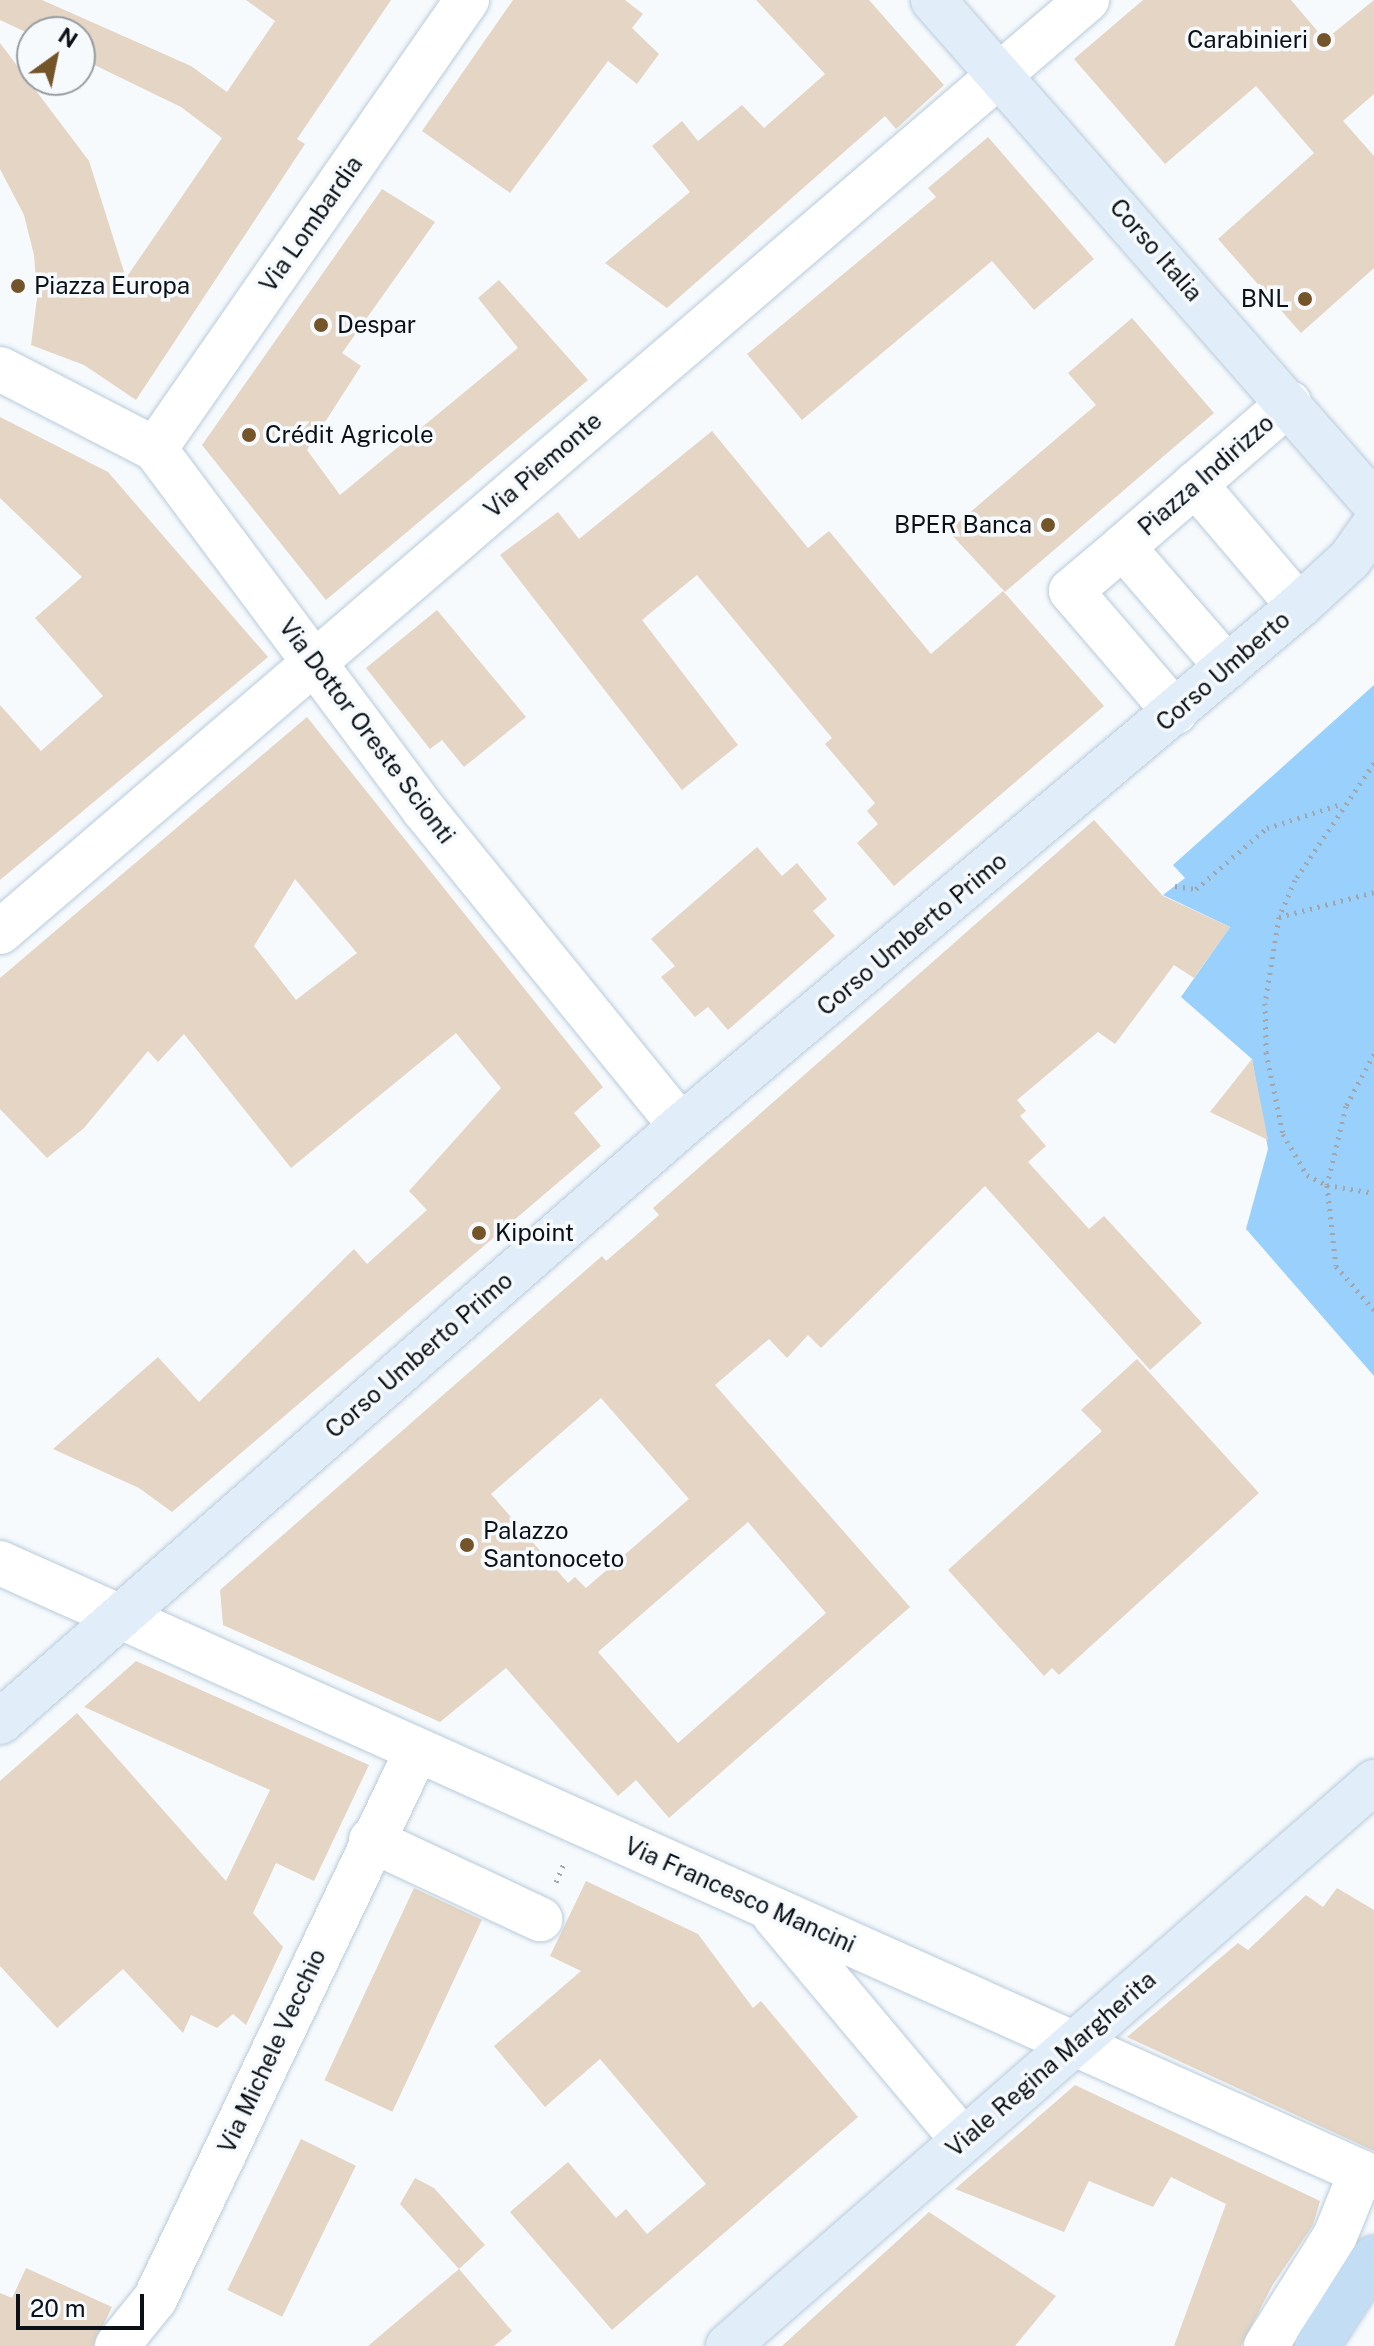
<!DOCTYPE html>
<html>
<head>
<meta charset="utf-8">
<style>
  body { margin:0 }
  #map { position:relative; width:1374px; height:2346px; overflow:hidden; background:#f6fafd; font-family:"Public Sans",sans-serif }
  div>[style] { position:absolute }
  .green>* { inset:0; background:#9ad1fc }
  .building>* { inset:0; background:#e4d5c4; transform-origin:0 0 }
  .path>* { height:5px; margin-top:-2.5px; transform-origin:0; background:repeating-linear-gradient(90deg,#a2a6aa 0 2px,transparent 0 8px) }
  .roads { filter:drop-shadow(0 0 2px #b9cbda) drop-shadow(0 0 2px #b9cbda) }
  .street>* { height:44px; margin:-22px; padding:0 22px; transform-origin:22px; border-radius:22px; background:#fff }
  .secondary>* { height:44px; margin:-22px; padding:0 22px; transform-origin:22px; border-radius:22px; background:#e1eef9 }
  .primary>* { height:44px; margin:-22px; padding:0 22px; transform-origin:22px; border-radius:22px; background:#c3def4 }
  .dots>* { width:22px; height:22px; translate:-50% -50%; box-sizing:border-box; border:4px solid #f6fafd; border-radius:50% }
  span { translate:-50% -50%; white-space:nowrap; text-align:center; line-height:1.15; -webkit-text-stroke:7px #f6fafd; paint-order:stroke }
  .poi-label { font-size:24px; color:#0b1116 }
  .right { translate:-100% -50%; text-align:right }
  .left { translate:0 -50%; text-align:left }
  .street-label { font-size:24px; color:#0b1116 }
  .north { position:absolute; left:16px; top:16px; width:80px; height:80px; box-sizing:border-box; background:#f6fafd; border:2px solid #989da1; border-radius:50%; rotate:33deg; font-size:22px; font-weight:700; line-height:32px; text-align:center; color:#0b1116 }
  .north::after { content:''; display:block; margin:auto; width:28px; height:36px; background:#74552a; clip-path:polygon(50% 0,100% 100%,50% 72%,0 100%) }
  .scale { position:absolute; left:16px; top:2294px; width:128px; height:36px; box-sizing:border-box; border:4px solid #0b1116; border-top:0; padding-left:10px; font-size:24px; line-height:28px; white-space:nowrap; color:#0b1116; -webkit-text-stroke:6px #f6fafd; paint-order:stroke }
</style>
</head>
<body>
<div id="map">
  <div class="green">
    <i style="clip-path:polygon(1374px 685px,1374px 1376px,1246px 1229px,1268px 1149px,1252px 1059px,1181px 997px,1230px 927px,1163px 895px,1185px 878px,1173px 865px)"></i>
  </div>
  <div class="building">
    <i style="clip-path:polygon(0 0,42px 0,191px 66px,227px 92px,275px 21px,246px 0,391px 0,297px 139px,305px 144px,136px 400px,84px 365px,31px 345px,37px 298px,34px 255px,24px 215px,0 169px,0 43px,89px 161px,126px 278px,222px 138px,181px 107px,80px 58px,80px 32px,32px 35px,0 20px)"></i>
    <i style="clip-path:polygon(513px 0,625px 0,643px 14px,632px 28px,659px 54px,637px 84px,608px 61px,510px 193px,422px 131px)"></i>
    <i style="clip-path:polygon(756px 0,869px 0,944px 85px,896px 129px,885px 116px,667px 308px,605px 263px,690px 192px,652px 146px,682px 121px,698px 141px,742px 105px,764px 128px,825px 74px)"></i>
    <i style="clip-path:polygon(1143px 0,1291px 0,1325px 40px,1374px 0,1374px 94px,1343px 121px,1374px 156px,1374px 268px,1301px 333px,1218px 239px,1314px 153px,1256px 86px,1165px 164px,1074px 59px)"></i>
    <i style="clip-path:polygon(988px 137px,1094px 259px,1034px 310px,992px 261px,802px 420px,747px 354px,936px 197px,928px 188px)"></i>
    <i style="clip-path:polygon(382px 189px,435px 222px,342px 353px,361px 366px,307px 450px,340px 495px,518px 348px,478px 298px,499px 280px,588px 380px,326px 600px,202px 445px)"></i>
    <i style="clip-path:polygon(1132px 318px,1214px 413px,1005px 592px,948px 531px,1096px 405px,1068px 373px)"></i>
    <i style="clip-path:polygon(0 417px,108px 472px,268px 657px,0 880px,0 705px,41px 751px,103px 696px,35px 618px,82px 577px,0 498px)"></i>
    <i style="clip-path:polygon(712px 431px,808px 548px,829px 531px,931px 654px,1003px 591px,1104px 706px,894px 886px,857px 843px,878px 824px,867px 811px,875px 803px,825px 744px,832px 738px,697px 575px,642px 620px,738px 745px,682px 790px,500px 555px,558px 512px,579px 539px)"></i>
    <i style="clip-path:polygon(437px 610px,526px 717px,464px 767px,442px 740px,430px 749px,366px 668px)"></i>
    <i style="clip-path:polygon(evenodd,307px 717px,603px 1087px,574px 1113px,601px 1146px,172px 1512px,139px 1488px,53px 1449px,158px 1357px,199px 1402px,354px 1249px,367px 1264px,427px 1210px,409px 1191px,501px 1088px,456px 1033px,291px 1168px,184px 1034px,158px 1062px,148px 1051px,84px 1128px,47px 1158px,0 1109px,0 978px,307px 717px,295px 879px,357px 953px,296px 1000px,254px 946px,295px 879px)"></i>
    <i style="clip-path:polygon(evenodd,1094px 820px,1163px 896px,1230px 927px,1194px 978px,1174px 965px,1115px 1044px,1098px 1032px,1017px 1100px,1026px 1111px,1020px 1116px,1046px 1146px,1028px 1162px,1089px 1229px,1104px 1216px,1202px 1323px,1150px 1370px,985px 1186px,821px 1348px,808px 1335px,787px 1358px,769px 1339px,715px 1385px,910px 1607px,669px 1818px,636px 1780px,618px 1796px,506px 1668px,440px 1722px,223px 1625px,220px 1590px,602px 1256px,606px 1261px,633px 1238px,659px 1215px,653px 1208px,1094px 820px,601px 1398px,689px 1499px,586px 1588px,575px 1577px,568px 1583px,491px 1494px,601px 1398px,1094px 820px,748px 1522px,826px 1613px,678px 1743px,598px 1652px,748px 1522px)"></i>
    <i style="clip-path:polygon(757px 847px,782px 876px,797px 863px,827px 899px,813px 911px,835px 936px,728px 1030px,708px 1007px,695px 1017px,661px 977px,675px 966px,651px 939px)"></i>
    <i style="clip-path:polygon(1252px 1059px,1268px 1140px,1210px 1112px)"></i>
    <i style="clip-path:polygon(1137px 1359px,1259px 1493px,1059px 1675px,1052px 1668px,1044px 1676px,948px 1570px,1102px 1431px,1081px 1410px)"></i>
    <i style="clip-path:polygon(136px 1661px,369px 1765px,314px 1881px,276px 1863px,253px 1913px,283px 1947px,246px 2025px,233px 2014px,217px 2028px,191px 2015px,183px 2033px,123px 1969px,57px 2028px,0 1966px,0 1781px,77px 1713px,226px 1881px,270px 1790px,84px 1707px)"></i>
    <i style="clip-path:polygon(586px 1881px,698px 1934px,753px 2008px,761px 2001px,858px 2117px,612px 2330px,510px 2212px,568px 2162px,616px 2218px,626px 2209px,647px 2234px,706px 2184px,600px 2059px,545px 2107px,494px 2046px,581px 1971px,550px 1956px)"></i>
    <i style="left:414px;top:1888px;width:75px;height:212px;rotate:25deg"></i>
    <i style="clip-path:polygon(1337px 1888px,1374px 1910px,1374px 2151px,1127px 2037px,1238px 1943px,1248px 1950px,1306px 1895px,1323px 1907px)"></i>
    <i style="clip-path:polygon(1075px 2085px,1320px 2201px,1313px 2225px,1272px 2286px,1241px 2346px,1174px 2346px,1226px 2204px,1171px 2177px,1153px 2207px,1089px 2181px,1064px 2232px,955px 2189px)"></i>
    <i style="left:301px;top:2139px;width:61px;height:168px;rotate:26deg"></i>
    <i style="clip-path:polygon(415px 2178px,434px 2188px,485px 2245px,459px 2269px,400px 2204px)"></i>
    <i style="clip-path:polygon(929px 2212px,1056px 2296px,1015px 2346px,782px 2346px)"></i>
    <i style="clip-path:polygon(26px 2268px,112px 2307px,93px 2346px,0 2346px,0 2293px,12px 2298px)"></i>
    <i style="clip-path:polygon(459px 2269px,512px 2331px,494px 2346px,368px 2346px)"></i>
  </div>
  <div class="path">
    <i style="left:1374px;top:763px;width:141px;rotate:124deg"></i>
    <i style="left:1295px;top:880px;width:40px;rotate:113.4deg"></i>
    <i style="left:1279px;top:917px;width:87px;rotate:99.2deg"></i>
    <i style="left:1265px;top:1003px;width:49px;rotate:88.8deg"></i>
    <i style="left:1266px;top:1052px;width:84px;rotate:78.3deg"></i>
    <i style="left:1283px;top:1134px;width:48px;rotate:59.7deg"></i>
    <i style="left:1307px;top:1175px;width:22px;rotate:27deg"></i>
    <i style="left:1327px;top:1185px;width:48px;rotate:9.7deg"></i>
    <i style="left:1175px;top:886px;width:21px;rotate:8deg"></i>
    <i style="left:1196px;top:889px;width:94px;rotate:-40.7deg"></i>
    <i style="left:1267px;top:828px;width:78px;rotate:-18deg"></i>
    <i style="left:1279px;top:917px;width:98px;rotate:-14.7deg"></i>
    <i style="left:1374px;top:1054px;width:59px;rotate:118.3deg"></i>
    <i style="left:1346px;top:1106px;width:81px;rotate:103.5deg"></i>
    <i style="left:1327px;top:1185px;width:81px;rotate:83.7deg"></i>
    <i style="left:1336px;top:1266px;width:58px;rotate:49.2deg"></i>
    <i style="left:556px;top:1882px;width:23px;rotate:-67deg"></i>
  </div>
  <div class="roads">
    <div class="street">
      <i style="left:0;top:369px;width:174px;rotate:27.3deg"></i>
      <i style="left:155px;top:449px;width:450px;rotate:53.3deg"></i>
      <i style="left:424px;top:810px;width:407px;rotate:50.9deg"></i>
      <i style="left:155px;top:449px;width:547px;rotate:-55.21deg"></i>
      <i style="left:1195px;top:484px;width:160px;rotate:49.6deg"></i>
      <i style="left:1123px;top:547px;width:68px;rotate:139.8deg"></i>
      <i style="left:1071px;top:591px;width:160px;rotate:49.3deg"></i>
      <i style="left:1227px;top:667px;width:159px;rotate:-130.9deg"></i>
      <i style="left:1123px;top:547px;width:220px;rotate:-40.9deg"></i>
      <i style="left:0;top:932px;width:1432px;rotate:-40.61deg"></i>
      <i style="left:0;top:1563px;width:1491px;rotate:24.11deg"></i>
      <i style="left:1361px;top:2172px;width:69px;rotate:112.1deg"></i>
      <i style="left:1335px;top:2236px;width:130px;rotate:122.1deg"></i>
      <i style="left:371px;top:1840px;width:187px;rotate:25.1deg"></i>
      <i style="left:774px;top:1915px;width:294px;rotate:50deg"></i>
      <i style="left:117px;top:2346px;width:60px;rotate:-51deg"></i>
      <i style="left:155px;top:2299px;width:608px;rotate:-64.49deg"></i>
    </div>
    <div class="secondary">
      <i style="left:933px;top:0;width:669px;rotate:48.76deg"></i>
      <i style="left:0;top:1722px;width:905px;rotate:-41.19deg"></i>
      <i style="left:681px;top:1126px;width:808px;rotate:-40.08deg"></i>
      <i style="left:1299px;top:606px;width:69px;rotate:-42.7deg"></i>
      <i style="left:1350px;top:559px;width:42px;rotate:-54.8deg"></i>
      <i style="left:728px;top:2346px;width:858px;rotate:-41.12deg"></i>
    </div>
    <div class="primary">
      <i style="left:1317px;top:2346px;width:105px;rotate:-57.1deg"></i>
    </div>
  </div>
  <div class="dots">
    <i style="left:1324px;top:40px;background:#74552a"></i>
    <i style="left:18px;top:286px;background:#74552a"></i>
    <i style="left:1305px;top:299px;background:#74552a"></i>
    <i style="left:321px;top:325px;background:#74552a"></i>
    <i style="left:249px;top:435px;background:#74552a"></i>
    <i style="left:1048px;top:525px;background:#74552a"></i>
    <i style="left:479px;top:1233px;background:#74552a"></i>
    <i style="left:467px;top:1545px;background:#74552a"></i>
  </div>
  <div class="poi-label">
    <span class="right" style="left:1308px;top:40px">Carabinieri</span>
    <span class="left" style="left:34px;top:286px">Piazza Europa</span>
    <span class="right" style="left:1289px;top:299px">BNL</span>
    <span class="left" style="left:337px;top:325px">Despar</span>
    <span class="left" style="left:265px;top:435px">Crédit Agricole</span>
    <span class="right" style="left:1032px;top:525px">BPER Banca</span>
    <span class="left" style="left:495px;top:1233px">Kipoint</span>
    <span class="left" style="left:483px;top:1545px">Palazzo<br>Santonoceto</span>
  </div>
  <div class="street-label">
    <span style="left:311px;top:224px;rotate:-55deg">Via Lombardia</span>
    <span style="left:1156px;top:250px;rotate:49deg">Corso Italia</span>
    <span style="left:543px;top:465px;rotate:-41deg">Via Piemonte</span>
    <span style="left:1206px;top:475px;rotate:-41deg">Piazza Indirizzo</span>
    <span style="left:1223px;top:671px;rotate:-41deg">Corso Umberto</span>
    <span style="left:367px;top:731px;rotate:53deg">Via Dottor Oreste Scionti</span>
    <span style="left:912px;top:934px;rotate:-40deg">Corso Umberto Primo</span>
    <span style="left:419px;top:1355px;rotate:-41deg">Corso Umberto Primo</span>
    <span style="left:740px;top:1895px;rotate:24deg">Via Francesco Mancini</span>
    <span style="left:272px;top:2051px;rotate:-65deg">Via Michele Vecchio</span>
    <span style="left:1051px;top:2064px;rotate:-41deg">Viale Regina Margherita</span>
  </div>
  <div class="north">N</div>
  <div class="scale">20 m</div>
</div>
</body>
</html>
